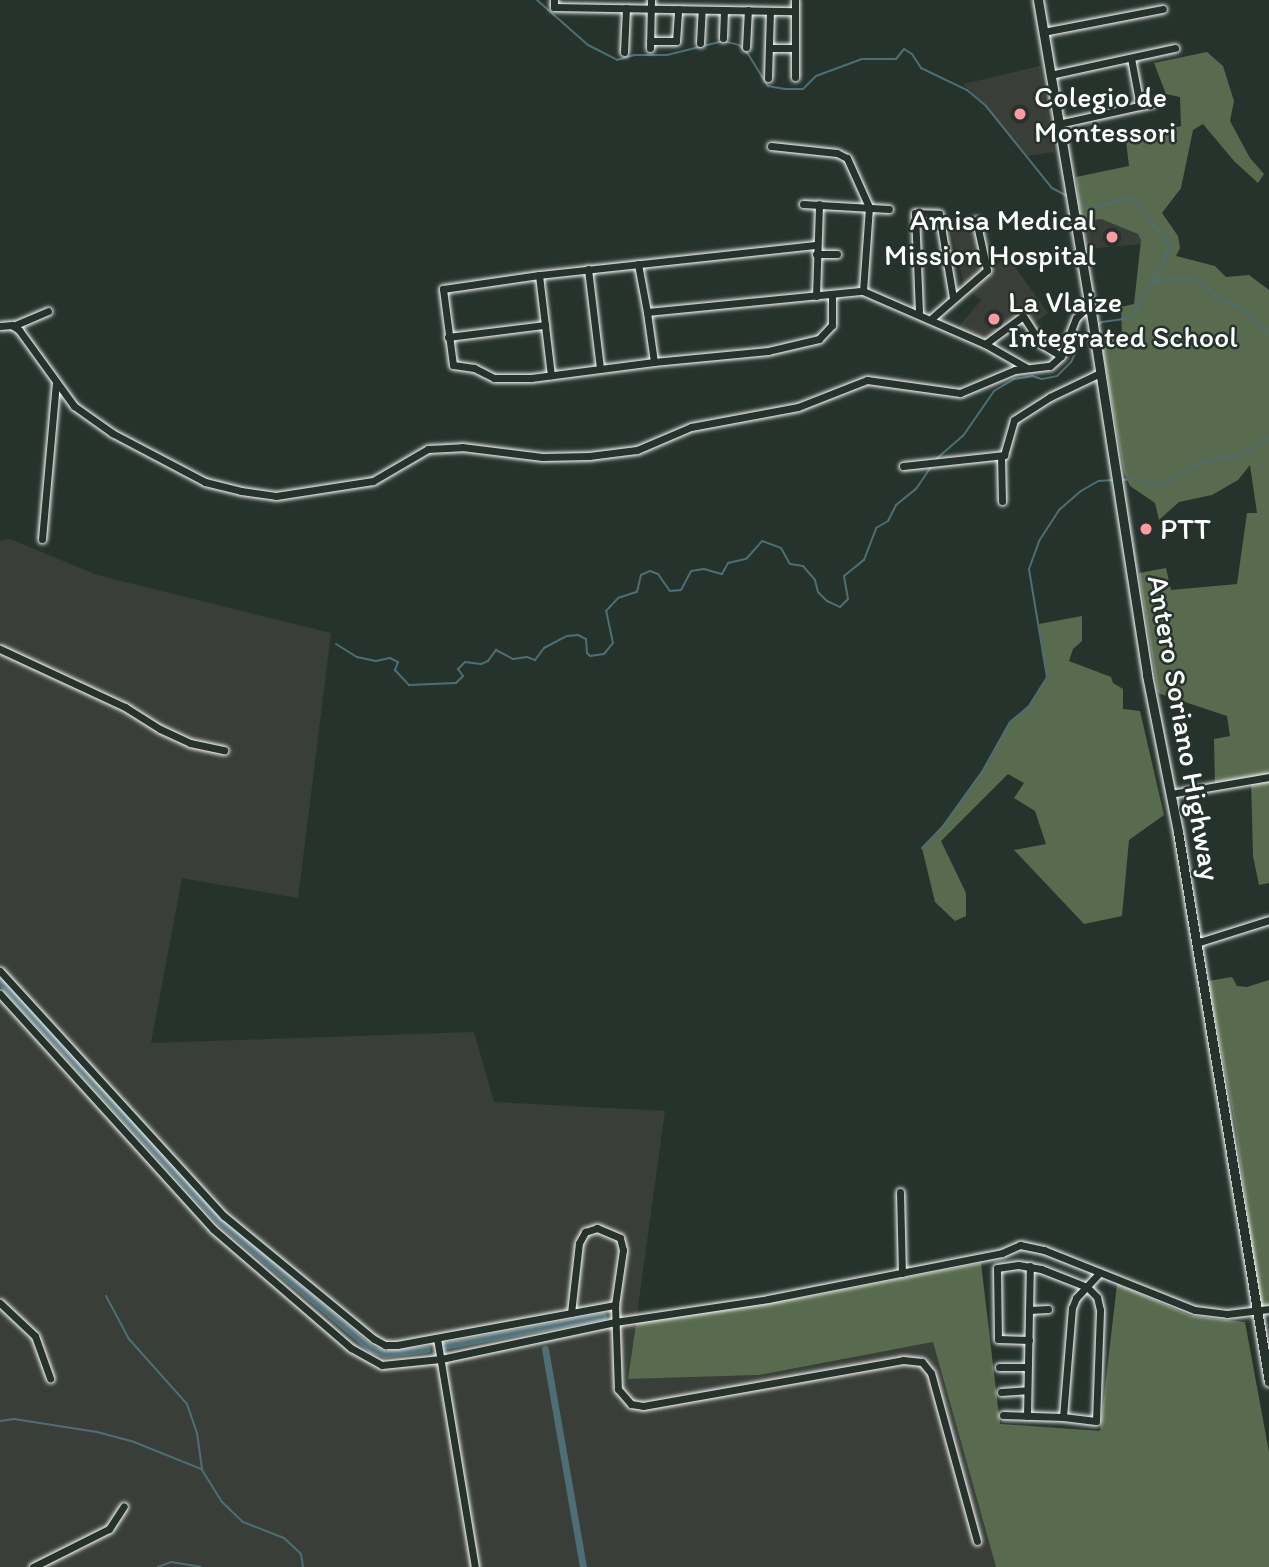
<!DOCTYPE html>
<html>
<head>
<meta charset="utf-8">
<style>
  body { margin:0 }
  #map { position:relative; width:1269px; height:1567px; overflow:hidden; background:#26332d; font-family:Itim,sans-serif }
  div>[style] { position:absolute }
  .built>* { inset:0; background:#393f38 }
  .green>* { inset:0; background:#596b4e }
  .stream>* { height:2px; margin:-1px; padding:0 1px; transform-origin:1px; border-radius:1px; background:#4e6e75 }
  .canal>* { height:7px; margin:-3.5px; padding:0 3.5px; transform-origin:3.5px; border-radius:3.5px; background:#4e6e75 }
  .roads { filter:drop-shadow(0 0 2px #fff) drop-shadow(0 0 2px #fff) }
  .minor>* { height:7px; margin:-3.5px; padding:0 3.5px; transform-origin:3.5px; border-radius:3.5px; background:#26332d }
  .major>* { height:9px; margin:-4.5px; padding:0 4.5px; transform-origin:4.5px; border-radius:4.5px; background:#26332d }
  .dots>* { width:19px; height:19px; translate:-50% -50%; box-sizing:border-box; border:4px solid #26332d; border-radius:50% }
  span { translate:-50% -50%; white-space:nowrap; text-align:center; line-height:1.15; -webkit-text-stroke:5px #26332d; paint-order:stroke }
  .poi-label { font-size:30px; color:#fff }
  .left { translate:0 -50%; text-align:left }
  .right { translate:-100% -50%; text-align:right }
  .street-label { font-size:30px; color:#fff }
</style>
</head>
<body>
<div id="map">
  <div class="built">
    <i style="clip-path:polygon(1040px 66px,1054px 152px,1027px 156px,986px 106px,963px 84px)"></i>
    <i style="clip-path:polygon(948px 218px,976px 220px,988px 269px,1008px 257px,1048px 313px,1030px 326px,1024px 317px,985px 344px,956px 330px,981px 300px,965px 288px)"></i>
    <i style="clip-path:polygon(1101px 219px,1139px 234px,1142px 244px,1085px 249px,1081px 222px)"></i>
    <i style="clip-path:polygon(10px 539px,97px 575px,331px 633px,298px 898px,182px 878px,151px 1043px,474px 1032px,494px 1102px,665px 1111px,628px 1379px,759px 1375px,933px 1342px,996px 1567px,0 1567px,0 541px)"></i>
  </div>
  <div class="green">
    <i style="clip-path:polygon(1207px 52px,1223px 66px,1234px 101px,1230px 121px,1250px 158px,1264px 174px,1258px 183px,1234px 161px,1203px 124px,1193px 130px,1181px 188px,1162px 213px,1178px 236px,1180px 248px,1176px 256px,1215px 266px,1226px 277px,1249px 275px,1269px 290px,1269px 883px,1259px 885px,1253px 856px,1251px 780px,1215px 786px,1214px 739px,1230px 736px,1227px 716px,1158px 693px,1139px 573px,1166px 568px,1171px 590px,1237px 584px,1247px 513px,1257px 513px,1250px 465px,1238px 480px,1212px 495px,1179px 502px,1159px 520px,1155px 503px,1130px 486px,1124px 472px,1101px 340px,1122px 337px,1121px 307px,1134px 304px,1141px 240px,1138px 234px,1101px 219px,1081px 222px,1076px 177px,1129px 166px,1126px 141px,1181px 126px,1180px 97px,1166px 94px,1154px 63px)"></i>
    <i style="clip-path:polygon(1082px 616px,1082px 641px,1073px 649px,1069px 661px,1111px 677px,1113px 683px,1123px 689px,1123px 709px,1140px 711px,1164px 815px,1129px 840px,1122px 916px,1084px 924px,1014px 850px,1046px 844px,1035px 811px,1014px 798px,1024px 783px,1008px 774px,941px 841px,966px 893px,966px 916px,955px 921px,935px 902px,922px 848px,943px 826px,982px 772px,1010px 722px,1029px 706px,1047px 677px,1039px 624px)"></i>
    <i style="clip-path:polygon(1232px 977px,1237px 986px,1247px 987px,1269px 980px,1269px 1307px,1260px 1307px,1235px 1124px,1208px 981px)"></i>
    <i style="clip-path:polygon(981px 1263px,1000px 1424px,1100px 1431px,1117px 1284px,1191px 1316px,1245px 1322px,1269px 1452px,1269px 1567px,996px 1567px,933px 1342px,759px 1375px,628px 1379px,636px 1323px,806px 1297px)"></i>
  </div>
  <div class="stream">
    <i style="left:537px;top:0;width:68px;rotate:41.4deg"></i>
    <i style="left:588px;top:45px;width:33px;rotate:27deg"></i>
    <i style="left:617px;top:60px;width:19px;rotate:-16deg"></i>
    <i style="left:635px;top:55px;width:32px"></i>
    <i style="left:667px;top:55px;width:58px;rotate:-14deg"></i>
    <i style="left:723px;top:41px;width:16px;rotate:14deg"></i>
    <i style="left:739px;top:45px;width:13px;rotate:45deg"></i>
    <i style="left:748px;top:54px;width:38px;rotate:58deg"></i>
    <i style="left:768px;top:86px;width:17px;rotate:10deg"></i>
    <i style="left:785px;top:89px;width:18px"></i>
    <i style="left:803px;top:89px;width:18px;rotate:-45deg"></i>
    <i style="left:816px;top:76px;width:49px;rotate:-20.3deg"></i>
    <i style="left:862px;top:59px;width:34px"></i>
    <i style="left:896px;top:59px;width:13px;rotate:-51deg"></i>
    <i style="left:904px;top:49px;width:9px;rotate:32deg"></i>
    <i style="left:912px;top:54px;width:17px;rotate:57deg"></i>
    <i style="left:921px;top:68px;width:51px;rotate:25.6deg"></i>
    <i style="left:967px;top:90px;width:25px;rotate:40deg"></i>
    <i style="left:986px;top:106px;width:105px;rotate:51.2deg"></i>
    <i style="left:1052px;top:188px;width:17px;rotate:28deg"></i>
    <i style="left:1078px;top:202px;width:14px;rotate:30deg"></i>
    <i style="left:1090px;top:209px;width:38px;rotate:-17deg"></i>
    <i style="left:1126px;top:198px;width:7px;rotate:8deg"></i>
    <i style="left:1133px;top:199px;width:58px;rotate:52deg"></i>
    <i style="left:1169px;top:245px;width:19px;rotate:106deg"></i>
    <i style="left:1164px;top:263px;width:22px;rotate:124deg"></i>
    <i style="left:1096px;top:326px;width:7px;rotate:-34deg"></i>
    <i style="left:1102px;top:322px;width:29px;rotate:-8deg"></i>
    <i style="left:1131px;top:318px;width:39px;rotate:-61deg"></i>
    <i style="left:1150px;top:284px;width:24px;rotate:-15deg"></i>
    <i style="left:1173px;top:278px;width:23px;rotate:5deg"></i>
    <i style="left:1196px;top:280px;width:34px;rotate:38deg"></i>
    <i style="left:1223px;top:301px;width:18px;rotate:22deg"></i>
    <i style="left:1240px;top:308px;width:38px;rotate:41deg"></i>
    <i style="left:935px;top:460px;width:37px;rotate:-41deg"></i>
    <i style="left:963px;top:436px;width:55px;rotate:-55.4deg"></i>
    <i style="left:994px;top:391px;width:23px;rotate:-31deg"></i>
    <i style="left:1014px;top:379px;width:18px;rotate:-9deg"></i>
    <i style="left:1032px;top:376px;width:10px;rotate:17deg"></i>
    <i style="left:1042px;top:379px;width:15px;rotate:-11deg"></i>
    <i style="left:1057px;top:376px;width:20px;rotate:-45deg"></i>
    <i style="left:1071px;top:362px;width:30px;rotate:-64deg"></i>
    <i style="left:1084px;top:335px;width:9px;rotate:-36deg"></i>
    <i style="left:1119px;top:480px;width:17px;rotate:-3deg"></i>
    <i style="left:1136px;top:479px;width:25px;rotate:16deg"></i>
    <i style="left:1160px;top:486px;width:34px;rotate:-30deg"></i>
    <i style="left:1189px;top:469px;width:29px;rotate:-22deg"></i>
    <i style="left:1216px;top:458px;width:19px;rotate:-3deg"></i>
    <i style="left:1235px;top:457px;width:39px;rotate:-29deg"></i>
    <i style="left:336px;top:644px;width:25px;rotate:32deg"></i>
    <i style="left:357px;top:657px;width:19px;rotate:12deg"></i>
    <i style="left:376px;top:661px;width:14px;rotate:-12deg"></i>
    <i style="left:390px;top:658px;width:9px;rotate:27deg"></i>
    <i style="left:398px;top:662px;width:9px;rotate:111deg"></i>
    <i style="left:395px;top:670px;width:21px;rotate:47deg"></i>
    <i style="left:409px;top:685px;width:47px;rotate:-2.4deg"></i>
    <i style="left:456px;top:683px;width:10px;rotate:-45deg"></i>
    <i style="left:463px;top:676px;width:9px;rotate:-126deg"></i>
    <i style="left:458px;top:669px;width:10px;rotate:-45deg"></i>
    <i style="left:465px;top:662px;width:16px;rotate:7deg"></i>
    <i style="left:481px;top:664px;width:8px;rotate:-23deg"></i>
    <i style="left:488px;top:661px;width:14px;rotate:-54deg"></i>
    <i style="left:496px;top:650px;width:19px;rotate:28deg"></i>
    <i style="left:513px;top:659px;width:14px;rotate:-8deg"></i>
    <i style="left:527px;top:657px;width:9px;rotate:21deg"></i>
    <i style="left:535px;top:660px;width:15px;rotate:-53deg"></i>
    <i style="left:544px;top:648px;width:26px;rotate:-28deg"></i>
    <i style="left:567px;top:636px;width:11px;rotate:-5deg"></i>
    <i style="left:578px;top:635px;width:9px;rotate:27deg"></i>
    <i style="left:586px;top:639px;width:14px;rotate:86deg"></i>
    <i style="left:587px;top:653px;width:4px;rotate:45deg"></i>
    <i style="left:590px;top:656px;width:14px;rotate:-8deg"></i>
    <i style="left:604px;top:654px;width:14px;rotate:-51deg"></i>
    <i style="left:613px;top:643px;width:33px;rotate:-102deg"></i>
    <i style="left:606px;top:611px;width:18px;rotate:-47deg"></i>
    <i style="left:618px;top:598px;width:20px;rotate:-18deg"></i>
    <i style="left:637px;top:592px;width:17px;rotate:-77deg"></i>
    <i style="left:641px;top:575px;width:10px;rotate:-24deg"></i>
    <i style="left:650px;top:571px;width:9px;rotate:21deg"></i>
    <i style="left:658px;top:574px;width:21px;rotate:55deg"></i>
    <i style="left:670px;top:591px;width:11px;rotate:-5deg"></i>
    <i style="left:681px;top:590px;width:21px;rotate:-62deg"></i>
    <i style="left:691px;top:571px;width:13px;rotate:-9deg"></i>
    <i style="left:704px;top:569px;width:19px;rotate:16deg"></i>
    <i style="left:722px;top:574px;width:13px;rotate:-61deg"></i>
    <i style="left:728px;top:563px;width:18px;rotate:-13deg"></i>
    <i style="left:746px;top:559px;width:24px;rotate:-48deg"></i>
    <i style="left:762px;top:541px;width:20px;rotate:20deg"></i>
    <i style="left:781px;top:548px;width:18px;rotate:61deg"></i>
    <i style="left:790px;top:564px;width:13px;rotate:9deg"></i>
    <i style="left:803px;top:566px;width:18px;rotate:49deg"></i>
    <i style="left:815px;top:580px;width:12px;rotate:76deg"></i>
    <i style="left:818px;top:592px;width:13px;rotate:45deg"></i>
    <i style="left:827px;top:601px;width:14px;rotate:25deg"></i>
    <i style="left:840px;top:607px;width:11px;rotate:-45deg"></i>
    <i style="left:848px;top:599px;width:23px;rotate:-100deg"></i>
    <i style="left:844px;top:576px;width:26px;rotate:-39deg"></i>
    <i style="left:864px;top:560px;width:34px;rotate:-69deg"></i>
    <i style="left:876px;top:528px;width:14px;rotate:-30deg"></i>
    <i style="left:888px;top:521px;width:18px;rotate:-63deg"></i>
    <i style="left:896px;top:505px;width:26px;rotate:-39deg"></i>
    <i style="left:916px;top:489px;width:29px;rotate:-56deg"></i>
    <i style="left:922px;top:848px;width:30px;rotate:-46deg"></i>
    <i style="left:943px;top:826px;width:67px;rotate:-54.2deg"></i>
    <i style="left:982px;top:772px;width:57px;rotate:-60.8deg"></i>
    <i style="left:1010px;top:722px;width:25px;rotate:-40deg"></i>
    <i style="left:1029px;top:706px;width:34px;rotate:-58deg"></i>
    <i style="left:1047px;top:677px;width:109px;rotate:-99.5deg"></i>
    <i style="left:1029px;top:569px;width:30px;rotate:-70deg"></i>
    <i style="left:1039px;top:541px;width:37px;rotate:-57deg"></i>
    <i style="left:1059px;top:510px;width:29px;rotate:-41deg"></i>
    <i style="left:1081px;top:491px;width:20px;rotate:-30deg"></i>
    <i style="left:1098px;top:481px;width:16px;rotate:-4deg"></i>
    <i style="left:106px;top:1296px;width:49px;rotate:61.9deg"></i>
    <i style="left:129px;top:1339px;width:87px;rotate:48.3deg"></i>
    <i style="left:187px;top:1404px;width:31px;rotate:71deg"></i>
    <i style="left:197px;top:1433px;width:37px;rotate:82deg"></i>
    <i style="left:202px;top:1470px;width:36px;rotate:58deg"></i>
    <i style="left:221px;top:1501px;width:30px;rotate:44deg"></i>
    <i style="left:243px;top:1522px;width:44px;rotate:21.3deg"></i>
    <i style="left:284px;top:1538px;width:23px;rotate:43deg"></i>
    <i style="left:301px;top:1554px;width:13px;rotate:81deg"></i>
    <i style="left:0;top:1421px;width:14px;rotate:-8deg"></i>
    <i style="left:14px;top:1419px;width:84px;rotate:8.9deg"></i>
    <i style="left:97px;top:1432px;width:38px;rotate:15deg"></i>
    <i style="left:134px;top:1442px;width:72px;rotate:21.9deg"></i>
    <i style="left:158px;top:1567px;width:14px;rotate:-21deg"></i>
    <i style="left:171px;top:1562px;width:30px;rotate:9deg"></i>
  </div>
  <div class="canal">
    <i style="left:0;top:981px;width:325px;rotate:47.6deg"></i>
    <i style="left:219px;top:1221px;width:199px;rotate:40.1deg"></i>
    <i style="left:371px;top:1349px;width:15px;rotate:20deg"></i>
    <i style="left:385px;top:1354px;width:42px;rotate:-6.8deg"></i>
    <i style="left:444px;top:1346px;width:162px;rotate:-10.7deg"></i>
    <i style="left:545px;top:1349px;width:221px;rotate:80.1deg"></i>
  </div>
  <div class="roads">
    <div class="minor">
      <i style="left:554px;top:0;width:7px;rotate:90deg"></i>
      <i style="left:554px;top:7px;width:241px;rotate:1deg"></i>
      <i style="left:1043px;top:32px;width:122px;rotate:-10.9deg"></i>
      <i style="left:723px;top:38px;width:28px;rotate:-88deg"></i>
      <i style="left:650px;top:41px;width:26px"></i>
      <i style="left:676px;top:41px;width:32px;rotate:-86deg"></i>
      <i style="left:700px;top:43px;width:33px;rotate:-87deg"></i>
      <i style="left:746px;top:47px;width:37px;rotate:-87deg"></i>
      <i style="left:650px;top:48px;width:48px;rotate:-88.8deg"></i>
      <i style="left:770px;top:48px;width:25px"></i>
      <i style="left:624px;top:52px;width:44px;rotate:-87.4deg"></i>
      <i style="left:1131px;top:58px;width:49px;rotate:79.4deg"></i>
      <i style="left:1050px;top:75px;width:128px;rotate:-12.2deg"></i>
      <i style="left:795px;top:77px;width:77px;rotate:-90deg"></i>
      <i style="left:768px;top:78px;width:67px;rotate:-88.3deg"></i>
      <i style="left:1058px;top:124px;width:97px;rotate:-12.5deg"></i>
      <i style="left:771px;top:146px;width:66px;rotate:6.1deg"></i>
      <i style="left:837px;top:153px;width:11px;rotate:27deg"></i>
      <i style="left:847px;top:158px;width:54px;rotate:65.8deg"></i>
      <i style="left:869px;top:207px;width:84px;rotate:94.1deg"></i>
      <i style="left:863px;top:291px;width:133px;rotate:23.5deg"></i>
      <i style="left:985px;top:344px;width:48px;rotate:29.7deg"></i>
      <i style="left:803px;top:204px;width:86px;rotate:3.3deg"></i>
      <i style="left:816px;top:254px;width:21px"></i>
      <i style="left:638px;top:264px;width:49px;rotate:79.4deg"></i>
      <i style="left:588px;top:269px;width:100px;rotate:83.1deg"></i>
      <i style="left:539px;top:275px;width:101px;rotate:83.2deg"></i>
      <i style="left:832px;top:295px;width:30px;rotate:90deg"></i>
      <i style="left:832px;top:325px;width:19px;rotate:133deg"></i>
      <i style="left:819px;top:339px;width:52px;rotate:166.8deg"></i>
      <i style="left:768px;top:351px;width:115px;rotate:174.5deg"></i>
      <i style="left:654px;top:362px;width:50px;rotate:-98deg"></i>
      <i style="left:647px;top:312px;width:217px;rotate:-5.6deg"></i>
      <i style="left:816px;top:296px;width:92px;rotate:-88.1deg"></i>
      <i style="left:919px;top:312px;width:99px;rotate:-92.3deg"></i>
      <i style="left:915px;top:213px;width:24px;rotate:2deg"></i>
      <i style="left:939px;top:214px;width:85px;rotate:80.5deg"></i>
      <i style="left:932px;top:318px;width:73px;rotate:-41.1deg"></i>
      <i style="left:987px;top:270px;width:51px;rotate:-102.4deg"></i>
      <i style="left:0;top:326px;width:12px;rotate:-5deg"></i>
      <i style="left:12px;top:325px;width:9px;rotate:36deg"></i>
      <i style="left:19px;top:330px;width:94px;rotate:54.1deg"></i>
      <i style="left:74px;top:406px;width:47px;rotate:35.4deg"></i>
      <i style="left:112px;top:433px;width:105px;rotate:27.8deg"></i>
      <i style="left:205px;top:482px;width:37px;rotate:14deg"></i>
      <i style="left:241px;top:491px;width:35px;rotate:8deg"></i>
      <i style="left:276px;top:496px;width:98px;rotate:-8.8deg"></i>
      <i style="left:373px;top:481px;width:64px;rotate:-30.2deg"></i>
      <i style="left:428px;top:449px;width:34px;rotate:-3deg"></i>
      <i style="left:462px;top:447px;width:81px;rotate:7.1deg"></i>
      <i style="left:542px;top:457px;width:47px;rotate:-1.2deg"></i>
      <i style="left:589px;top:456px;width:48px;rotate:-7.1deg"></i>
      <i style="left:637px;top:450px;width:59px;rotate:-23.1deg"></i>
      <i style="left:691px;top:427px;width:109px;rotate:-10.6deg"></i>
      <i style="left:798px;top:407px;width:74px;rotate:-21.4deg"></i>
      <i style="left:867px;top:380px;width:94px;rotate:8deg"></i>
      <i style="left:960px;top:393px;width:60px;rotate:-22.7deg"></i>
      <i style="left:1015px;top:370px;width:35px;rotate:-7deg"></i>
      <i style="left:1050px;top:366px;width:15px;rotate:-42deg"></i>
      <i style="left:1061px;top:356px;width:41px;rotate:-68.5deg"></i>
      <i style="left:1076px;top:318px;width:20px;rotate:-45deg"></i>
      <i style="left:13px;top:326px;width:38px;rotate:-23deg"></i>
      <i style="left:448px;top:337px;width:98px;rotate:-7.1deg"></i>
      <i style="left:985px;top:344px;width:47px;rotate:-36.4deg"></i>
      <i style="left:1023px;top:316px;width:33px;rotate:57deg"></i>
      <i style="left:1041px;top:344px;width:23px;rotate:31deg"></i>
      <i style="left:654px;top:362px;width:124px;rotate:172.6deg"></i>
      <i style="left:531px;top:378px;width:37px;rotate:180deg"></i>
      <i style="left:494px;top:378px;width:22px;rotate:-153deg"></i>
      <i style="left:474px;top:368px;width:21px;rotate:-172deg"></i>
      <i style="left:453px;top:365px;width:77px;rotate:-97.5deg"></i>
      <i style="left:443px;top:289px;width:97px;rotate:-8.3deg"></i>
      <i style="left:539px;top:275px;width:279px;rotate:-6.2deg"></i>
      <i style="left:1001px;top:456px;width:45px;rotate:88.7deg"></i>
      <i style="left:903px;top:466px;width:102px;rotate:-6.2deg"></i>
      <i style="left:1004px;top:455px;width:36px;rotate:-74deg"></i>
      <i style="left:1014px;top:420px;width:43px;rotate:-32.6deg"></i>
      <i style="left:1050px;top:397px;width:55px;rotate:-25.6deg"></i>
      <i style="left:42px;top:539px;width:157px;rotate:-84.9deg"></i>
      <i style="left:0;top:649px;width:138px;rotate:24.9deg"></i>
      <i style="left:125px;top:707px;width:41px;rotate:32.2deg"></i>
      <i style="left:160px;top:729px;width:33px;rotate:25deg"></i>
      <i style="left:190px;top:743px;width:35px;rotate:12deg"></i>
      <i style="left:1170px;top:794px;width:100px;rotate:-9.7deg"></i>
      <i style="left:1196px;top:943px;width:77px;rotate:-17.5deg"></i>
      <i style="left:0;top:971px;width:332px;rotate:47.6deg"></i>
      <i style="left:224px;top:1216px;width:194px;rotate:39.4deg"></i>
      <i style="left:374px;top:1339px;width:13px;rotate:29deg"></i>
      <i style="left:385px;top:1345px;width:12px"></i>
      <i style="left:397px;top:1345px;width:222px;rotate:-10.4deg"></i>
      <i style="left:0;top:994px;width:317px;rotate:47.8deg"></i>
      <i style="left:213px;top:1229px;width:182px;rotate:40.8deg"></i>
      <i style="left:351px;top:1348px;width:35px;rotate:29deg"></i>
      <i style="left:382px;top:1365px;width:59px;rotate:-5.8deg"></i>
      <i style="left:441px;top:1359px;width:178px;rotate:-12deg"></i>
      <i style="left:615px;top:1322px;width:155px;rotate:-8.5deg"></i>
      <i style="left:768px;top:1299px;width:238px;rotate:-11.1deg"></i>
      <i style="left:1002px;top:1253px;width:20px;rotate:-24deg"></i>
      <i style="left:1020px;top:1245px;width:25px;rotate:12deg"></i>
      <i style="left:1044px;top:1250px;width:162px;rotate:21.7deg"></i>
      <i style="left:1195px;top:1310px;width:32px;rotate:7deg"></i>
      <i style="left:1227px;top:1314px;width:42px;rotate:-6.8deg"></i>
      <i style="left:900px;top:1192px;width:81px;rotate:88.6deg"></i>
      <i style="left:0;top:1303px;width:48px;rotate:43.3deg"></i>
      <i style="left:35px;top:1336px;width:45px;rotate:70.3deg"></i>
      <i style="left:1029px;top:1310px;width:19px;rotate:-3deg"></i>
      <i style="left:571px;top:1313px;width:70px;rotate:-83.5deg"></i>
      <i style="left:579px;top:1243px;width:13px;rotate:-61deg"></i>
      <i style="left:585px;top:1232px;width:13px;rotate:-18deg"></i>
      <i style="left:597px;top:1228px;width:25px;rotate:23deg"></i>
      <i style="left:620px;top:1238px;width:12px;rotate:76deg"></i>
      <i style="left:623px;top:1250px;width:56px;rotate:98.3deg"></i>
      <i style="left:615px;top:1305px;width:84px;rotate:88deg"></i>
      <i style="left:618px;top:1389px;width:20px;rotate:49deg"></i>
      <i style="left:631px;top:1404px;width:12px;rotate:9deg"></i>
      <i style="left:643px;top:1406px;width:264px;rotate:-10deg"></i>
      <i style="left:903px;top:1360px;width:19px;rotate:6deg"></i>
      <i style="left:922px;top:1362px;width:14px;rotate:51deg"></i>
      <i style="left:931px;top:1373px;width:174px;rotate:74.7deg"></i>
      <i style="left:437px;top:1338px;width:232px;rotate:80.6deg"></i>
      <i style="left:999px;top:1367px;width:28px"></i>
      <i style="left:1001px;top:1392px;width:26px;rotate:-4deg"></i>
      <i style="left:1003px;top:1415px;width:60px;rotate:1.9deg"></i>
      <i style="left:1063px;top:1417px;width:33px;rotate:7deg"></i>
      <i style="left:1096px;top:1421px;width:111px;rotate:-87.9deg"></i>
      <i style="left:1100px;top:1310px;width:13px;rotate:-103deg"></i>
      <i style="left:1097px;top:1297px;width:14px;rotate:-135deg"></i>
      <i style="left:1087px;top:1287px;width:49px;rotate:-158.6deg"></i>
      <i style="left:1041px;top:1269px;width:23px;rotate:-170deg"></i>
      <i style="left:1018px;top:1265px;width:21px;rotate:172deg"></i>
      <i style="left:997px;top:1268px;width:71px;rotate:89.2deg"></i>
      <i style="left:998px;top:1339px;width:31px;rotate:2deg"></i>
      <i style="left:1027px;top:1416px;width:150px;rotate:-88.9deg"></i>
      <i style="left:1063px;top:1417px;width:109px;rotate:-85.3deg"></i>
      <i style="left:1072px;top:1308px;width:11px;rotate:-68deg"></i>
      <i style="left:1076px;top:1298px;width:35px;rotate:-47deg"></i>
      <i style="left:33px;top:1567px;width:85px;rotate:-26.6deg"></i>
      <i style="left:109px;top:1529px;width:27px;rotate:-57deg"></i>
    </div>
    <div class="major">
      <i style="left:1038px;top:0;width:316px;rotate:80.4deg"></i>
      <i style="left:1091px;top:312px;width:367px;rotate:81.2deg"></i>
      <i style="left:1147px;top:675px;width:160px;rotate:78.8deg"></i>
      <i style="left:1178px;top:832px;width:557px;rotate:80.61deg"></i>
    </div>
  </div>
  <div class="dots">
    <i style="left:1020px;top:114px;background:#ff9aa2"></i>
    <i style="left:1112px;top:237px;background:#ff9aa2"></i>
    <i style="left:994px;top:319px;background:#ff9aa2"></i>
    <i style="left:1146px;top:529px;background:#ff9aa2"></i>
  </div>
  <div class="poi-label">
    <span class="left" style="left:1034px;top:114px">Colegio de<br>Montessori</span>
    <span class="right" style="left:1096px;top:237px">Amisa Medical<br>Mission Hospital</span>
    <span class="left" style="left:1008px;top:319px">La Vlaize<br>Integrated School</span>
    <span class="left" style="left:1160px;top:529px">PTT</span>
  </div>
  <div class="street-label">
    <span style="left:1184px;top:728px;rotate:80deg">Antero Soriano Highway</span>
  </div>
</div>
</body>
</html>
